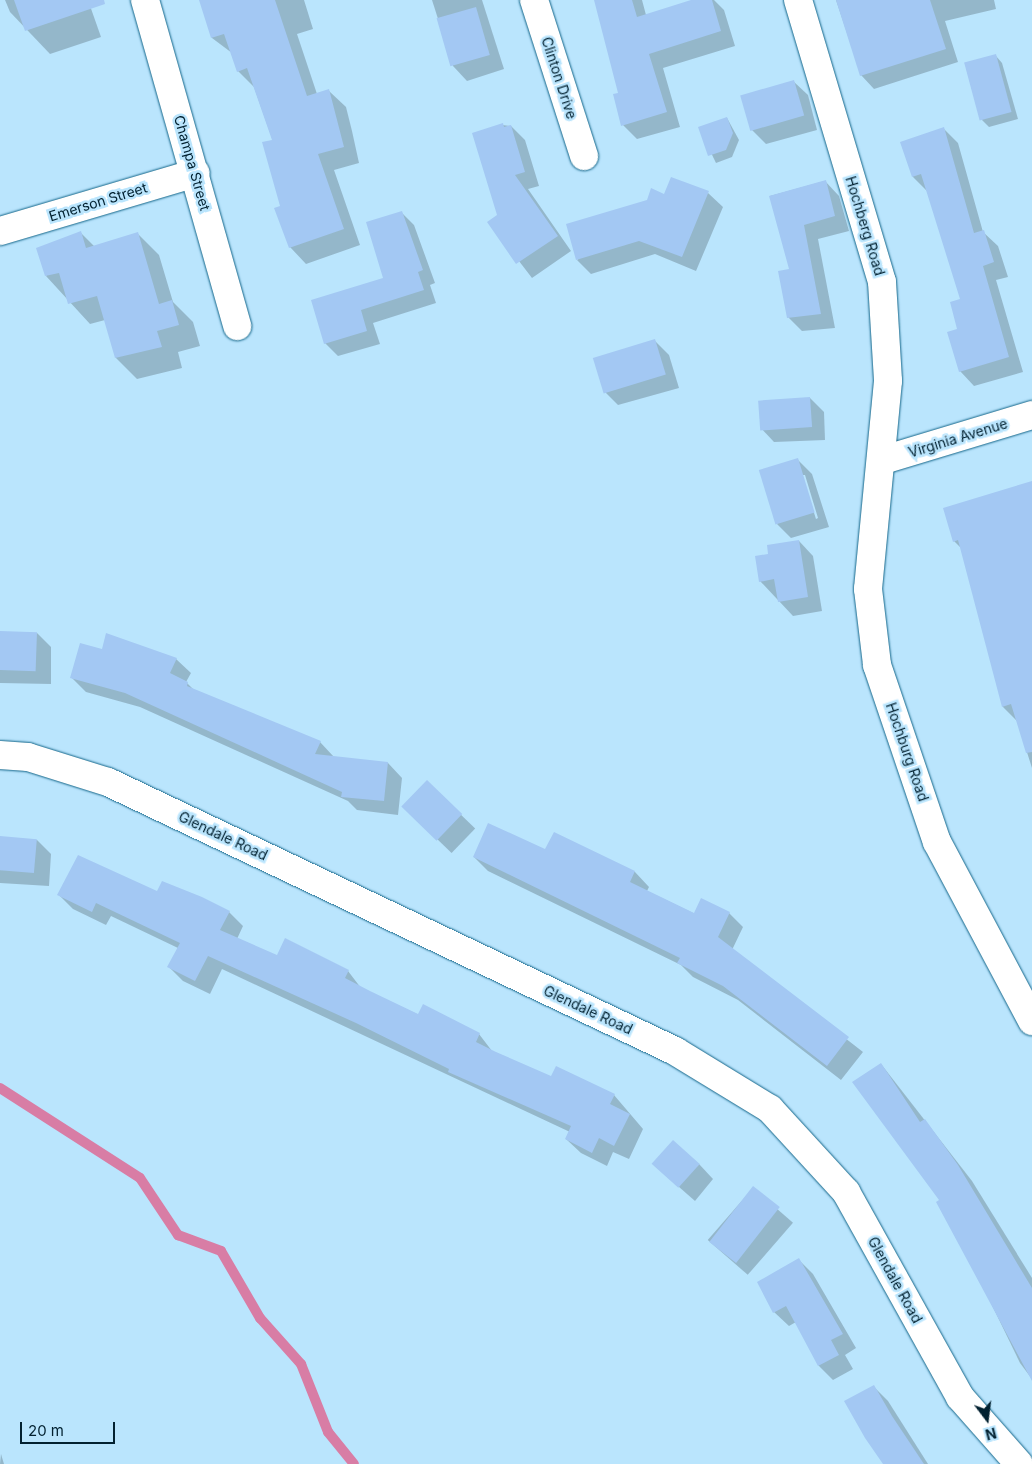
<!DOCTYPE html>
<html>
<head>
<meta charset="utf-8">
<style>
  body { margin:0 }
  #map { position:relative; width:1032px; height:1464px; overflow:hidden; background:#bae5fd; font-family:Inter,sans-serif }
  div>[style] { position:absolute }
  .shadow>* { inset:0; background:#0003; transform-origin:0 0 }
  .stream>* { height:10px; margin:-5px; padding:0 5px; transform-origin:5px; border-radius:5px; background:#d87da5 }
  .building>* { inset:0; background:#a3c8f3; transform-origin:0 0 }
  .roads { filter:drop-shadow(0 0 1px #14668a) drop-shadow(0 0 1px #14668a) }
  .minor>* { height:28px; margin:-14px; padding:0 14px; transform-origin:14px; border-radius:14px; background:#fff }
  span { translate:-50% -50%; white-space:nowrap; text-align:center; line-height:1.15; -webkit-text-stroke:5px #bae5fd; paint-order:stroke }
  .street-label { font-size:14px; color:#022130 }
  .north { position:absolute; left:962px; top:1394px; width:50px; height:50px; -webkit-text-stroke:4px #bae5fd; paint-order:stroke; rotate:165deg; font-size:14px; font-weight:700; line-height:20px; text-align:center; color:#022130 }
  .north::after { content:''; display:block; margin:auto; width:18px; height:22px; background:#022130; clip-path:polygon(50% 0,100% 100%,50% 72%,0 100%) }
  .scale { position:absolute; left:20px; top:1422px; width:95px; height:22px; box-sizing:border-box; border:2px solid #022130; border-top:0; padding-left:6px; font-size:15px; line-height:18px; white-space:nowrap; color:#022130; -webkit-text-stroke:4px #bae5fd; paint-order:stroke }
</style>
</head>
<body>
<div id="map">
  <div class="shadow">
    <i style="clip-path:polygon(5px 0,88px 0,101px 37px,50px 54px,10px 12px)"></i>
    <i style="clip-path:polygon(200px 0,304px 0,313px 29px,297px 34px,317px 94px,329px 91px,346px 107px,352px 131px,359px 163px,334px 170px,360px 245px,306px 264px,290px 247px,273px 141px,254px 87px,238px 71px,232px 53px,212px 38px)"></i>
    <i style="clip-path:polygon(432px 0,482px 0,504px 69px,467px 81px,453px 66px)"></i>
    <i style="clip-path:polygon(595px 0,642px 0,646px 15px,696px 0,714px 0,724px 10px,735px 46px,663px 68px,680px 127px,637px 139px,623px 125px,620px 94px)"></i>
    <i style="clip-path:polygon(836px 0,994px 0,996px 9px,945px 21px,958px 62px,874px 89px,861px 75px)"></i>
    <i style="clip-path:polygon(996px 56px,1002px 63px,1018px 119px,989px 127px,982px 120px)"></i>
    <i style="clip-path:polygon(793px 81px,808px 95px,817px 130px,766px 144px,752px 130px)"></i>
    <i style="clip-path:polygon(727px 118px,739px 140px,732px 157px,716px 163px,699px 128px)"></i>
    <i style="clip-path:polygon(502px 125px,511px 126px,525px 140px,539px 186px,528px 189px,571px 251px,532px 278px,489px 222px,498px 216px)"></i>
    <i style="clip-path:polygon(944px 129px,958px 143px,983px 232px,998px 246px,1008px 277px,996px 280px,1023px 372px,974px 386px,960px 371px,962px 300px,927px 191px,913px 177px,901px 143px)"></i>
    <i style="clip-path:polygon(825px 181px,839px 196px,849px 231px,818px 239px,835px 328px,802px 331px,788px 317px,791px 270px,770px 196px)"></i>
    <i style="clip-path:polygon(708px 193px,723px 207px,696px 271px,655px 254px,591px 274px,577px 260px,664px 195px)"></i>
    <i style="clip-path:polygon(401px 212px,414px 225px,435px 283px,430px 285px,436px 303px,373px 323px,380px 344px,338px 356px,325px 343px,385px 279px)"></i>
    <i style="clip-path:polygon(81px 233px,95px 247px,138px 234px,159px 255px,173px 302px,193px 322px,200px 346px,178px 352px,182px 368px,137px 379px,116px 358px,105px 320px,90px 324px,46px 276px)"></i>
    <i style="clip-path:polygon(655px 341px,669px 355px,679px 388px,618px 405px,604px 391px)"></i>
    <i style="clip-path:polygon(810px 398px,824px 412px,825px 440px,774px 442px,760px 427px)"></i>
    <i style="clip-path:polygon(evenodd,798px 460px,812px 474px,829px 527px,791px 538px,777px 524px,798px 460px,802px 475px,805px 475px,818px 518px,816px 519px,802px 475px)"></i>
    <i style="clip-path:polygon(1032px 482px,1032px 768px,1017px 721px,1003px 707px,961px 548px,954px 541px)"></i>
    <i style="clip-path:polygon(799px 541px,813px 556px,822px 611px,793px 616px,760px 581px,770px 555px)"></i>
    <i style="clip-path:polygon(0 632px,37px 633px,51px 647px,51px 684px,0 683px)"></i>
    <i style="clip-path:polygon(107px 635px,176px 659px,191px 673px,186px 682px,195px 691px,320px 742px,334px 757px,388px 763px,402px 778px,398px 815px,357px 810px,348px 801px,140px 707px,86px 692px,72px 678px,103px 651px)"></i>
    <i style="left:427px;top:782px;width:67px;height:34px;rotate:44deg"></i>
    <i style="clip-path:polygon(554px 834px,635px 872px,649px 887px,647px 891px,695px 914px,729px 913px,743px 927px,732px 950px,863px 1052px,841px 1080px,738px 1000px,693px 977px,681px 965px,488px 871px,474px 857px,546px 851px)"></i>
    <i style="clip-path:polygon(0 837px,37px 840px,51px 854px,49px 886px,0 883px)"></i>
    <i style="clip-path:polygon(158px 893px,229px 912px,243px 926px,237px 939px,277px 957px,348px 971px,361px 988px,419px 1015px,479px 1034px,492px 1051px,552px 1078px,614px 1095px,643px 1129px,629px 1159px,613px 1152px,607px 1166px,581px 1153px,566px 1139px,570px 1132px,222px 969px,210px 994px,183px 981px,169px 967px,178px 948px,111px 916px,106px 925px,73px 909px,59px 895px)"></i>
    <i style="clip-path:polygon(881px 1064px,972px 1181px,1032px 1278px,1032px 1379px,1020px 1363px,941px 1200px)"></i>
    <i style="clip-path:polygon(699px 1164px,713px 1179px,695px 1201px,654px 1165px)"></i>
    <i style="left:753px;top:1188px;width:53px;height:69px;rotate:41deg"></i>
    <i style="clip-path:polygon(799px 1260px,813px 1274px,856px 1348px,845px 1355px,853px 1369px,833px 1380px,819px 1366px,796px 1322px,789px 1326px,774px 1312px)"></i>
    <i style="clip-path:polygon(873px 1386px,888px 1401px,928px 1464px,885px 1464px)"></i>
    <i style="clip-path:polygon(1px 1454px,4px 1464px,0 1464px)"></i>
  </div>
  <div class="stream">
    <i style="left:0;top:1088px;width:166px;rotate:32.7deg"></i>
    <i style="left:140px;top:1178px;width:69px;rotate:56.3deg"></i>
    <i style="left:178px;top:1235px;width:46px;rotate:20.4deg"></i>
    <i style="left:221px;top:1251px;width:78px;rotate:59.8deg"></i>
    <i style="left:260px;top:1318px;width:62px;rotate:48.3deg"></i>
    <i style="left:301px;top:1364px;width:73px;rotate:68.3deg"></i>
    <i style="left:328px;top:1432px;width:41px;rotate:50.9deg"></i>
  </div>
  <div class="building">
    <i style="clip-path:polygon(14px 0,104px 0,105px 4px,25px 31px)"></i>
    <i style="clip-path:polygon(199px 0,275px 0,307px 96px,329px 89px,344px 147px,318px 154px,344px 229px,289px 248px,274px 208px,280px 206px,262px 142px,272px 140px,247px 68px,237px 72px,224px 34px,211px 38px)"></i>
    <i style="clip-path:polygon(594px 0,632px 0,637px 17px,691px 0,712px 0,721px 31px,649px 54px,667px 112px,621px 126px,613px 94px,618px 93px)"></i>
    <i style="clip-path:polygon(836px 0,930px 0,946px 49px,860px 76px)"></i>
    <i style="left:476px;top:7px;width:50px;height:41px;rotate:74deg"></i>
    <i style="left:996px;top:54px;width:60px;height:33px;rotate:75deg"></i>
    <i style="left:794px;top:80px;width:37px;height:56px;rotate:74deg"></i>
    <i style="clip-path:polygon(727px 117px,733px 133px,726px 150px,708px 156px,698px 127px)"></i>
    <i style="clip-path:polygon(503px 123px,504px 127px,511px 125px,525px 172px,515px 175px,558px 236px,516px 264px,487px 222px,497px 215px,472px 133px)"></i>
    <i style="clip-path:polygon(944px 127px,974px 233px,984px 230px,994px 262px,983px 266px,1009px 357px,959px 372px,947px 332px,957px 329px,950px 302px,960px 299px,921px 174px,912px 177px,900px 142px)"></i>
    <i style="clip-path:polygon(671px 177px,709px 191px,682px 257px,639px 241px,576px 260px,566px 224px,647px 200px,651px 188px,664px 194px)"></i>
    <i style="clip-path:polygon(826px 180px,835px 216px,804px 225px,821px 314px,787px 318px,778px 271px,789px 269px,769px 196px)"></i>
    <i style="clip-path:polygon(402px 211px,423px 270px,418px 272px,424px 290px,361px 310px,367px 331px,324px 344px,311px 300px,383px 278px,366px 222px)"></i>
    <i style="clip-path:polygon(81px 231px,86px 248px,138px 232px,159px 304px,172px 300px,179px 325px,157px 331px,162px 347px,115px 358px,97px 296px,68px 304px,59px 273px,45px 276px,36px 248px)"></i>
    <i style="left:655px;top:339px;width:37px;height:65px;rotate:73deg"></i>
    <i style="left:810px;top:397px;width:30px;height:52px;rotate:86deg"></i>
    <i style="left:798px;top:458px;width:57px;height:41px;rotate:73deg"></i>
    <i style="clip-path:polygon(1032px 481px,1032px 752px,1026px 753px,1011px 704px,1002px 707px,958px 540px,953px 542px,943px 508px)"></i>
    <i style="clip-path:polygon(799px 540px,808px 597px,778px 602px,774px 579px,759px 582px,755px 556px,768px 554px,767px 545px)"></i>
    <i style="left:0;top:631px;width:37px;height:39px;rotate:2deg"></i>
    <i style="clip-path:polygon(106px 633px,177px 658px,170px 673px,188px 682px,187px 686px,321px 741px,315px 754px,388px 762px,384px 801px,341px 797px,342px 792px,125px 693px,70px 678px,80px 643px,102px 649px)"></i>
    <i style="left:427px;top:780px;width:49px;height:37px;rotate:44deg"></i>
    <i style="clip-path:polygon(488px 823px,545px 849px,554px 832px,635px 871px,630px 882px,694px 913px,701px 898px,730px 912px,718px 937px,849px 1037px,827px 1066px,723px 986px,677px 963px,680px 958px,473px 857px)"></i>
    <i style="left:0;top:836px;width:37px;height:34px;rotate:5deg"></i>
    <i style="clip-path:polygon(78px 855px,157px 891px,162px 881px,202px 897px,230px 911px,220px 930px,277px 955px,285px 938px,349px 970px,345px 978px,370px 991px,418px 1014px,423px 1004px,480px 1033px,476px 1042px,496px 1052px,551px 1076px,556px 1066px,615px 1094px,610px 1104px,630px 1114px,614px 1146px,599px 1138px,592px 1153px,565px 1139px,571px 1126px,448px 1072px,449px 1069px,356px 1023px,208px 956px,195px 981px,167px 967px,180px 943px,96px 903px,92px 912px,57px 895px)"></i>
    <i style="clip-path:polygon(881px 1063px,920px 1122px,925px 1119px,958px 1165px,1032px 1288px,1032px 1381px,936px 1202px,939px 1200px,852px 1082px)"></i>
    <i style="left:673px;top:1140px;width:36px;height:32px;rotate:42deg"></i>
    <i style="left:753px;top:1186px;width:34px;height:71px;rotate:38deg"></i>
    <i style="clip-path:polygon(799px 1258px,843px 1334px,831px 1340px,839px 1355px,818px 1366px,786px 1306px,773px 1313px,757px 1282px)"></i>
    <i style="clip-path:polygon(874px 1385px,892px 1416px,924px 1464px,883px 1464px,865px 1438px,844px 1401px)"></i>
  </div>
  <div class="roads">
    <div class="minor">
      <i style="left:145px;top:0;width:339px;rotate:74.2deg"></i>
      <i style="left:534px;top:0;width:164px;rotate:72.2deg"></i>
      <i style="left:798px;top:0;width:294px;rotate:73.4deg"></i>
      <i style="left:882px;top:282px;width:99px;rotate:86.5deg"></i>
      <i style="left:888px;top:381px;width:209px;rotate:95.5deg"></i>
      <i style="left:868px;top:589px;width:77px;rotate:83.2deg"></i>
      <i style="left:877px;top:665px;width:187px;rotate:71.3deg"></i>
      <i style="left:937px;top:842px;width:203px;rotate:62deg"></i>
      <i style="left:0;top:231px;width:204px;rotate:-16.5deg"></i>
      <i style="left:883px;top:460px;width:156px;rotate:-16.8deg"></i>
      <i style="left:0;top:755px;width:28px;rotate:4deg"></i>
      <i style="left:28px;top:757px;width:84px;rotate:17.4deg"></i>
      <i style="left:108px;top:782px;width:628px;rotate:25.38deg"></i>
      <i style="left:675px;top:1051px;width:111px;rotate:31.4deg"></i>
      <i style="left:770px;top:1109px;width:113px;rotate:47.5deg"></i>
      <i style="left:846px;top:1192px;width:235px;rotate:60.9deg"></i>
      <i style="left:960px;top:1397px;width:89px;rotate:48.6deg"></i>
    </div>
  </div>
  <div class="street-label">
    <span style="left:559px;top:78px;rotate:72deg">Clinton Drive</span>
    <span style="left:192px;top:163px;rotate:74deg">Champa Street</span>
    <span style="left:98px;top:202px;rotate:-17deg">Emerson Street</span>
    <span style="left:865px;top:226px;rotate:73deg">Hochberg Road</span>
    <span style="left:958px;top:438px;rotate:-17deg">Virginia Avenue</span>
    <span style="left:907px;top:752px;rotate:71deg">Hochburg Road</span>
    <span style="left:223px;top:836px;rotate:25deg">Glendale Road</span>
    <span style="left:588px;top:1010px;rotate:25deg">Glendale Road</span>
    <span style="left:895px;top:1280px;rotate:61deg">Glendale Road</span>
  </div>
  <div class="north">N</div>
  <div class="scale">20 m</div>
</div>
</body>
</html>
